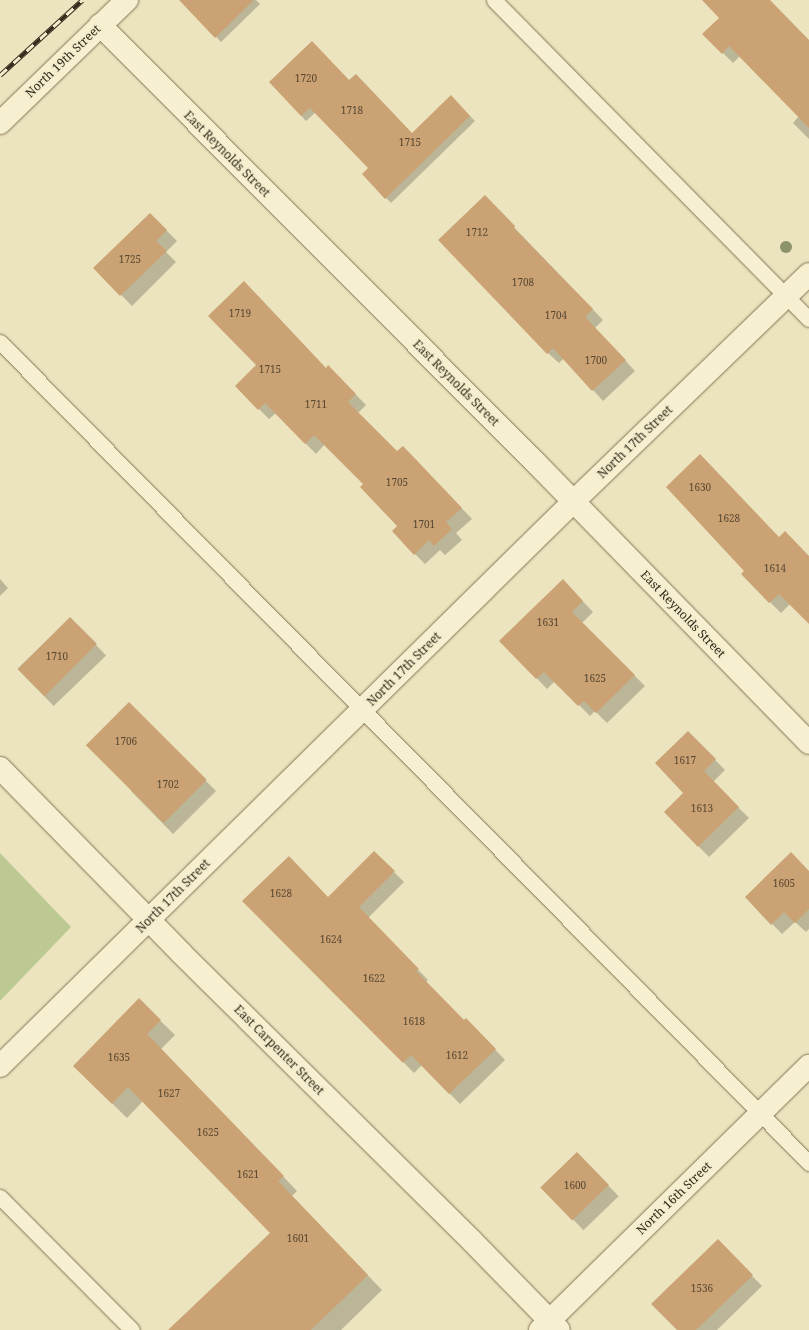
<!DOCTYPE html>
<html>
<head>
<meta charset="utf-8">
<style>
  body { margin:0 }
  #map { position:relative; width:809px; height:1330px; overflow:hidden; background:#ece4be; font-family:"Noto Serif",serif }
  div>[style] { position:absolute }
  .green>* { inset:0; background:#bcc992 }
  .shadow>* { inset:0; background:#0003; transform-origin:0 0 }
  .building>* { inset:0; background:#caa274; transform-origin:0 0 }
  .roads { filter:drop-shadow(0 0 1px #837457) drop-shadow(0 0 1px #837457) }
  .lane>* { height:15px; margin:-7.5px; padding:0 7.5px; transform-origin:7.5px; border-radius:7.5px; background:#f7f0d0 }
  .street>* { height:22px; margin:-11px; padding:0 11px; transform-origin:11px; border-radius:11px; background:#f7f0d0 }
  .secondary>* { height:22px; margin:-11px; padding:0 11px; transform-origin:11px; border-radius:11px; background:#f7f0d0 }
  .rail>* { height:4.5px; margin-top:-2.25px; transform-origin:0; background:repeating-linear-gradient(90deg,#f4edcd 0 9px,#332a1b 0 18px); box-sizing:border-box; border-block:1px solid #332a1b }
  .trees>* { width:12px; height:12px; margin:-6px; border-radius:50%; background:#8c9269 }
  span { translate:-50% -50%; white-space:nowrap; text-align:center; line-height:1.15; -webkit-text-stroke:4px #f4edcd; paint-order:stroke }
  .number-label { font-size:10px; color:#594831 }
  .number-label span { -webkit-text-stroke-width:0 }
  .street-label { font-size:12px; color:#332a1b }
</style>
</head>
<body>
<div id="map">
  <div class="green">
    <i style="clip-path:polygon(0 853px,71px 927px,0 1001px)"></i>
  </div>
  <div class="shadow">
    <i style="clip-path:polygon(185px 0,256px 0,260px 4px,221px 42px,182px 2px)"></i>
    <i style="clip-path:polygon(713px 0,769px 0,809px 41px,809px 139px,793px 123px,799px 116px,740px 56px,733px 63px,704px 34px,720px 18px)"></i>
    <i style="clip-path:polygon(270px 82px,349px 82px,412px 134px,451px 97px,475px 121px,391px 203px,363px 174px,369px 168px,316px 112px,306px 121px)"></i>
    <i style="clip-path:polygon(485px 197px,603px 320px,595px 328px,635px 371px,603px 401px,564px 358px,559px 363px,548px 353px)"></i>
    <i style="clip-path:polygon(150px 214px,177px 241px,166px 252px,176px 262px,132px 306px,95px 268px)"></i>
    <i style="clip-path:polygon(328px 366px,366px 405px,358px 413px,397px 452px,413px 457px,472px 519px,456px 533px,462px 540px,445px 555px,440px 550px,425px 564px,415px 554px,399px 526px,364px 484px,325px 444px,316px 454px,276px 413px,269px 419px,236px 386px,326px 369px)"></i>
    <i style="clip-path:polygon(779px 538px,809px 557px,809px 623px,790px 604px,781px 613px,742px 574px)"></i>
    <i style="clip-path:polygon(0 579px,8px 588px,0 596px)"></i>
    <i style="clip-path:polygon(573px 591px,593px 612px,582px 623px,645px 686px,607px 723px,595px 711px,590px 716px,555px 681px,547px 689px,501px 641px)"></i>
    <i style="left:70px;top:618px;width:52px;height:73px;rotate:46deg"></i>
    <i style="clip-path:polygon(129px 704px,216px 791px,173px 834px,131px 791px)"></i>
    <i style="clip-path:polygon(688px 732px,725px 770px,713px 782px,749px 818px,709px 857px,665px 812px,685px 793px)"></i>
    <i style="clip-path:polygon(374px 852px,404px 882px,368px 918px,428px 980px,426px 982px,464px 1021px,466px 1019px,505px 1060px,460px 1104px,422px 1065px,414px 1073px,244px 901px,328px 898px)"></i>
    <i style="clip-path:polygon(809px 872px,809px 929px,806px 932px,795px 922px,782px 934px,746px 897px)"></i>
    <i style="clip-path:polygon(139px 1000px,175px 1035px,161px 1049px,297px 1191px,292px 1196px,382px 1290px,341px 1330px,171px 1330px,271px 1233px,143px 1101px,127px 1118px,74px 1066px)"></i>
    <i style="left:577px;top:1153px;width:60px;height:49px;rotate:46deg"></i>
    <i style="clip-path:polygon(718px 1241px,762px 1286px,717px 1330px,678px 1330px)"></i>
  </div>
  <div class="building">
    <i style="clip-path:polygon(179px 0,254px 0,215px 38px)"></i>
    <i style="clip-path:polygon(702px 0,770px 0,809px 40px,809px 128px,729px 46px,722px 54px,702px 34px,719px 18px)"></i>
    <i style="clip-path:polygon(312px 41px,349px 80px,356px 74px,412px 133px,451px 95px,470px 116px,385px 199px,362px 174px,368px 168px,310px 108px,301px 116px,269px 82px)"></i>
    <i style="clip-path:polygon(485px 195px,515px 226px,514px 228px,593px 309px,585px 317px,626px 360px,592px 391px,553px 348px,547px 354px,438px 240px)"></i>
    <i style="clip-path:polygon(150px 213px,167px 230px,156px 241px,167px 251px,120px 296px,93px 268px)"></i>
    <i style="clip-path:polygon(244px 281px,326px 368px,328px 365px,356px 394px,348px 402px,397px 451px,403px 446px,462px 508px,446px 522px,452px 529px,434px 546px,429px 540px,414px 555px,392px 531px,397px 526px,360px 487px,363px 484px,314px 435px,305px 444px,265px 403px,258px 410px,235px 386px,256px 365px,208px 316px)"></i>
    <i style="clip-path:polygon(700px 454px,779px 537px,785px 531px,809px 556px,809px 624px,779px 594px,769px 603px,741px 574px,744px 571px,666px 487px)"></i>
    <i style="clip-path:polygon(563px 579px,583px 601px,572px 612px,635px 675px,596px 713px,584px 701px,578px 706px,544px 672px,536px 679px,499px 641px)"></i>
    <i style="left:70px;top:617px;width:38px;height:74px;rotate:45deg"></i>
    <i style="left:129px;top:702px;width:110px;height:61px;rotate:45deg"></i>
    <i style="clip-path:polygon(688px 731px,716px 759px,704px 771px,739px 807px,698px 847px,664px 812px,683px 793px,655px 763px)"></i>
    <i style="clip-path:polygon(374px 851px,395px 871px,359px 907px,419px 969px,416px 971px,464px 1020px,466px 1018px,496px 1049px,449px 1094px,411px 1055px,403px 1063px,242px 901px,289px 856px,328px 897px)"></i>
    <i style="clip-path:polygon(791px 852px,809px 871px,809px 909px,795px 923px,784px 912px,771px 925px,745px 897px)"></i>
    <i style="clip-path:polygon(139px 998px,161px 1020px,147px 1034px,284px 1176px,278px 1181px,368px 1275px,311px 1330px,168px 1330px,270px 1233px,128px 1087px,112px 1104px,73px 1066px)"></i>
    <i style="left:577px;top:1152px;width:46px;height:51px;rotate:46deg"></i>
    <i style="clip-path:polygon(718px 1239px,753px 1275px,696px 1330px,677px 1330px,651px 1304px)"></i>
  </div>
  <div class="roads">
    <div class="lane">
      <i style="left:494px;top:0;width:448px;rotate:45.4deg"></i>
      <i style="left:0;top:342px;width:1153px;rotate:45.42deg"></i>
      <i style="left:0;top:1197px;width:187px;rotate:45.2deg"></i>
    </div>
    <div class="street">
      <i style="left:100px;top:25px;width:618px;rotate:45.13deg"></i>
      <i style="left:536px;top:463px;width:391px;rotate:45.7deg"></i>
      <i style="left:0;top:123px;width:177px;rotate:-44.1deg"></i>
      <i style="left:0;top:1066px;width:804px;rotate:-44.55deg"></i>
      <i style="left:573px;top:502px;width:328px;rotate:-44deg"></i>
      <i style="left:540px;top:1330px;width:377px;rotate:-44.5deg"></i>
    </div>
    <div class="secondary">
      <i style="left:0;top:768px;width:259px;rotate:45.6deg"></i>
      <i style="left:181px;top:953px;width:409px;rotate:44.7deg"></i>
      <i style="left:472px;top:1241px;width:124px;rotate:45.7deg"></i>
    </div>
  </div>
  <div class="rail">
    <i style="left:0;top:75px;width:111px;rotate:-42.4deg"></i>
  </div>
  <div class="trees">
    <i style="left:786px;top:247px"></i>
  </div>
  <div class="number-label">
    <span style="left:306px;top:79px">1720</span>
    <span style="left:352px;top:111px">1718</span>
    <span style="left:410px;top:143px">1715</span>
    <span style="left:477px;top:233px">1712</span>
    <span style="left:130px;top:260px">1725</span>
    <span style="left:523px;top:283px">1708</span>
    <span style="left:240px;top:314px">1719</span>
    <span style="left:556px;top:316px">1704</span>
    <span style="left:596px;top:361px">1700</span>
    <span style="left:270px;top:370px">1715</span>
    <span style="left:316px;top:405px">1711</span>
    <span style="left:397px;top:483px">1705</span>
    <span style="left:700px;top:488px">1630</span>
    <span style="left:729px;top:519px">1628</span>
    <span style="left:424px;top:525px">1701</span>
    <span style="left:775px;top:569px">1614</span>
    <span style="left:548px;top:623px">1631</span>
    <span style="left:57px;top:657px">1710</span>
    <span style="left:595px;top:679px">1625</span>
    <span style="left:126px;top:742px">1706</span>
    <span style="left:685px;top:761px">1617</span>
    <span style="left:168px;top:785px">1702</span>
    <span style="left:702px;top:809px">1613</span>
    <span style="left:784px;top:884px">1605</span>
    <span style="left:281px;top:894px">1628</span>
    <span style="left:331px;top:940px">1624</span>
    <span style="left:374px;top:979px">1622</span>
    <span style="left:414px;top:1022px">1618</span>
    <span style="left:457px;top:1056px">1612</span>
    <span style="left:119px;top:1058px">1635</span>
    <span style="left:169px;top:1094px">1627</span>
    <span style="left:208px;top:1133px">1625</span>
    <span style="left:248px;top:1175px">1621</span>
    <span style="left:575px;top:1186px">1600</span>
    <span style="left:298px;top:1239px">1601</span>
    <span style="left:702px;top:1289px">1536</span>
  </div>
  <div class="street-label">
    <span style="left:63px;top:61px;rotate:-44deg">North 19th Street</span>
    <span style="left:227px;top:154px;rotate:45deg">East Reynolds Street</span>
    <span style="left:456px;top:383px;rotate:45deg">East Reynolds Street</span>
    <span style="left:635px;top:442px;rotate:-44deg">North 17th Street</span>
    <span style="left:683px;top:614px;rotate:46deg">East Reynolds Street</span>
    <span style="left:404px;top:669px;rotate:-45deg">North 17th Street</span>
    <span style="left:173px;top:896px;rotate:-45deg">North 17th Street</span>
    <span style="left:279px;top:1050px;rotate:45deg">East Carpenter Street</span>
    <span style="left:674px;top:1198px;rotate:-44deg">North 16th Street</span>
  </div>
</div>
</body>
</html>
